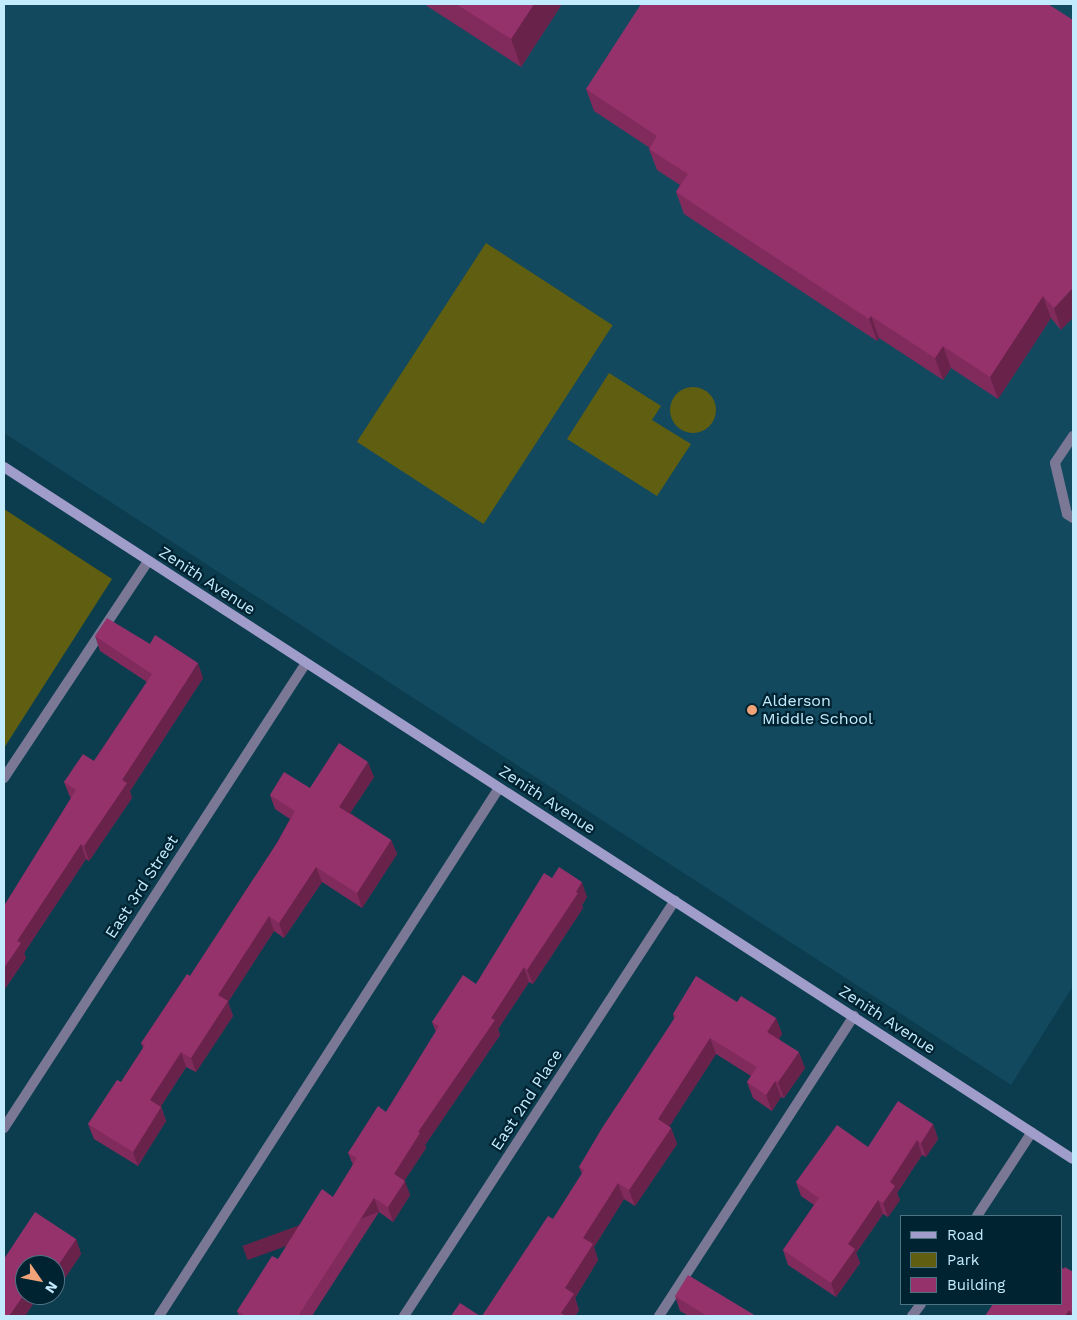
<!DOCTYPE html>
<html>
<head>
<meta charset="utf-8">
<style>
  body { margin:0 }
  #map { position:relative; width:1077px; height:1320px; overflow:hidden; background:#0c3d4f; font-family:"Work Sans",sans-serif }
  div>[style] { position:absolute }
  .built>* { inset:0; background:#12495e }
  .green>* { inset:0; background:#605f11; transform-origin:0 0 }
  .round { border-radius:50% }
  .lane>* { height:10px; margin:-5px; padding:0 5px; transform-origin:5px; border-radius:5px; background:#7b7896 }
  .street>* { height:10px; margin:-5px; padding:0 5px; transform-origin:5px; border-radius:5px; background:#7b7896 }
  .secondary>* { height:10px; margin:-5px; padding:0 5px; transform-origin:5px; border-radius:5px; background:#a19dcb }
  .wall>* { inset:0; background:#812b5c }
  .shaded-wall>* { inset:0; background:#69234b; transform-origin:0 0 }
  .building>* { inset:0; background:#96326b }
  .dots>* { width:14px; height:14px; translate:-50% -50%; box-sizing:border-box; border:2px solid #002331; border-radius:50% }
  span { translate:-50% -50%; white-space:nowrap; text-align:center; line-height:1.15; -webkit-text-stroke:4.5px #002331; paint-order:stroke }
  .street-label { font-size:16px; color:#c3ebfe }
  .poi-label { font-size:16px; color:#c3ebfe }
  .left { translate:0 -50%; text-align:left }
  .frame { position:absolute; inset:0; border:5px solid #c3ebfe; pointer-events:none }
  .legend { position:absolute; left:900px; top:1215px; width:162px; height:90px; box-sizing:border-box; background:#002331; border:1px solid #4e7383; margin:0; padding:6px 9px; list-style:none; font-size:15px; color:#c3ebfe }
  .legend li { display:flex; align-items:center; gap:10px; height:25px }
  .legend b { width:25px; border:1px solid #4e7383 }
  .north { position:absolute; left:15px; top:1255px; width:50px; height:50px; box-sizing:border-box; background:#002331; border:1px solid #4e7383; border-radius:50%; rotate:123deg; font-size:14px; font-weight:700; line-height:20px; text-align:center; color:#c3ebfe }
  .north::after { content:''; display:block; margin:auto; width:18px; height:22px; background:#f0a279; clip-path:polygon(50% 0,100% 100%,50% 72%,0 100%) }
</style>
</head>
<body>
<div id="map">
  <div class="built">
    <i style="clip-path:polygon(4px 4px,1073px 4px,1073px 986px,1011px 1085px,4px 433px)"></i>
  </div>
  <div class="green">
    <i style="left:486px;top:243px;width:151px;height:237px;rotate:33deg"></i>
    <i style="clip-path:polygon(609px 373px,661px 406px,652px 420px,691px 444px,657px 496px,567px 439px)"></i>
    <i class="round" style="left:670px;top:387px;width:46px;height:46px"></i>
    <i style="clip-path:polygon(4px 509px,112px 579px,4px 748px)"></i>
  </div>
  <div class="lane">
    <i style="left:1073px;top:436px;width:32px;rotate:124deg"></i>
    <i style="left:1055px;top:463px;width:52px;rotate:76.8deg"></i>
    <i style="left:1067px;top:514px;width:7px;rotate:34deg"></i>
    <i style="left:4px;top:778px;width:260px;rotate:-56.4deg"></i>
    <i style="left:159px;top:1316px;width:628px;rotate:-57.22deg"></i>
    <i style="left:659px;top:1316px;width:358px;rotate:-57deg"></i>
  </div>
  <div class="street">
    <i style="left:4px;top:1128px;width:554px;rotate:-57deg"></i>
    <i style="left:977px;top:1216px;width:100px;rotate:-56.8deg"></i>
    <i style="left:404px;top:1316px;width:496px;rotate:-56.9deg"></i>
    <i style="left:912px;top:1316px;width:15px;rotate:-53deg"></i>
  </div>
  <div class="secondary">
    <i style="left:4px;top:467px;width:1273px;rotate:32.92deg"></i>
  </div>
  <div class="wall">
    <i style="clip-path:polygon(426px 4px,562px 4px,521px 67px,427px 6px)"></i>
    <i style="clip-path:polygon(1048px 4px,1061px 330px,1051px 318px,998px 399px,951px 368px,943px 380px,879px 338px,877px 341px,684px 214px,676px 192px,680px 185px,657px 170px,649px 149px,650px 148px,594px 111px,586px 89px)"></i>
    <i style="clip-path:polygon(95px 636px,203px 678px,130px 791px,132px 798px,89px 861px,86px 859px,24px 953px,26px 958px,4px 990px,4px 906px,71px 798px,70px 797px,64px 782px,94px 761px,147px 682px,100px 651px)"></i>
    <i style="clip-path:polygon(374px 777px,350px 813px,391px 840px,397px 854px,362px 908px,322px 882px,284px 938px,274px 931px,228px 1002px,233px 1016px,196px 1072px,186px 1067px,161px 1106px,166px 1121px,138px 1166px,94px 1139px,88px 1124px,121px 1082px,143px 1048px,141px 1043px,190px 976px,277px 843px,290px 819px,275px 809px,270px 795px)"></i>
    <i style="clip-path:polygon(552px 878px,587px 897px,582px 905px,583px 908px,533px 984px,529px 982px,498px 1029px,500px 1035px,425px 1145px,426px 1148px,404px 1181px,410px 1195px,393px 1222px,379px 1212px,312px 1316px,239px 1316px,237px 1311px,278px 1259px,333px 1197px,353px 1165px,348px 1153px,386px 1112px,436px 1032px,432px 1022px,476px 984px)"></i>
    <i style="clip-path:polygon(737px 1002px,776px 1018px,782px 1034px,779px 1039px,805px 1068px,784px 1098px,781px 1097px,772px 1111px,753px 1098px,747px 1082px,751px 1076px,716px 1054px,669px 1126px,671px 1128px,677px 1144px,635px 1206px,624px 1199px,594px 1247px,598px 1260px,575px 1298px,579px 1310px,575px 1316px,553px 1219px,582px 1174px,579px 1167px,674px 1019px,673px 1014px)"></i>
    <i style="clip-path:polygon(933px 1124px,938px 1139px,926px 1157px,922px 1155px,897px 1193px,900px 1200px,888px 1217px,883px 1214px,856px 1253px,860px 1263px,836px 1297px,788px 1265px,783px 1250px,814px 1205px,801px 1196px,796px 1182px,868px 1147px)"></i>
    <i style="clip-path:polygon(76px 1239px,81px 1254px,63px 1281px,55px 1276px,55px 1265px,25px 1265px,25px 1295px,39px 1295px,25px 1316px,4px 1316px,4px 1259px)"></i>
    <i style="clip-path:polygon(1064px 1269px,1073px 1272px,1073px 1316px,985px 1316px)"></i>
    <i style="clip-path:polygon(675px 1296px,756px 1316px,689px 1316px,680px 1311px)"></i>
  </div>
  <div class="shaded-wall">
    <i style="clip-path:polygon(534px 4px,562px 4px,521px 67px,511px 39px)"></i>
    <i style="clip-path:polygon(1073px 288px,1073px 318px,1061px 330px,1054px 308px)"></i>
    <i style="clip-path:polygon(1043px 296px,1051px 318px,998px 399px,990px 377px)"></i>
    <i style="clip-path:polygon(871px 316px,879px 338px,877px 341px,869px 319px)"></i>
    <i style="clip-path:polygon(943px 346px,951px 368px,943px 380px,935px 358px)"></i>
    <i style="clip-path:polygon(198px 663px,203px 678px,130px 791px,132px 798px,89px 861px,84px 846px,122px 780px)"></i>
    <i style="clip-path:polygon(368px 762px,374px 777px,345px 821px,339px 807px)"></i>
    <i style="clip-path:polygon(391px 840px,397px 854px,362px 908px,357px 893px)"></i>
    <i style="clip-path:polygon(81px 844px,86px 859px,24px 953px,26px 958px,4px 990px,4px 968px,17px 941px)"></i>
    <i style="clip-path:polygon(316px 867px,322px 882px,284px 938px,279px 923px)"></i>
    <i style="clip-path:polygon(582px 882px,587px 897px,582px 905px,583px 908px,533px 984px,527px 970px)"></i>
    <i style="clip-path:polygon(269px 916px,274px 931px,228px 1002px,233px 1016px,196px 1072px,191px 1058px,218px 995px)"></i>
    <i style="clip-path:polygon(524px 967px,529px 982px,498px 1029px,500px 1035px,425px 1145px,426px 1148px,399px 1189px,394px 1174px,418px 1132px)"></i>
    <i style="clip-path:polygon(776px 1018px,782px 1034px,773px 1049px,767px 1032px)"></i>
    <i style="clip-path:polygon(710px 1038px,716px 1054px,664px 1135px,658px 1119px)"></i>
    <i style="clip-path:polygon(181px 1052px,186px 1067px,156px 1114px,150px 1100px)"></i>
    <i style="clip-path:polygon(799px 1052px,805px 1068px,784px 1098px,778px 1082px)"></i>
    <i style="clip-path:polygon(775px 1081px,781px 1097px,772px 1111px,766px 1095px)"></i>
    <i style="clip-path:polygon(161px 1107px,166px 1121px,138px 1166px,133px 1152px)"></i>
    <i style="clip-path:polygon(933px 1124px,938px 1139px,926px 1157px,921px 1143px)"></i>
    <i style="clip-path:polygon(671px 1128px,677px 1144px,635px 1206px,629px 1190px)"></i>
    <i style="clip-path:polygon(917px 1140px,922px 1155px,897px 1193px,900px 1200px,888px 1217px,883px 1203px,890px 1182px)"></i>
    <i style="clip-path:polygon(405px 1181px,410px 1195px,393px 1222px,388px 1207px)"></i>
    <i style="clip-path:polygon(618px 1183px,624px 1199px,594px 1247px,598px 1260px,575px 1298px,579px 1310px,575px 1316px,562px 1316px,561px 1313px,565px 1288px,583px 1238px)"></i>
    <i style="left:374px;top:1198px;width:15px;height:140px;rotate:70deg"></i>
    <i style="clip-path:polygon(878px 1200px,883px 1214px,856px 1253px,860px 1263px,836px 1297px,831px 1283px,848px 1244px)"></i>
    <i style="clip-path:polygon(76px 1239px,81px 1254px,63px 1281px,57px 1267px)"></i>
    <i style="clip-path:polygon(47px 1260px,49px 1265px,43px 1265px)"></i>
    <i style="clip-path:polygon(25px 1293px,25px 1295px,39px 1295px,25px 1316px,9px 1316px)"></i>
    <i style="clip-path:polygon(1069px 1310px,1071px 1316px,1065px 1316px)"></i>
  </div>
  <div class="building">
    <i style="clip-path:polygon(456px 4px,534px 4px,511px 39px)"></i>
    <i style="clip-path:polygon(641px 4px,1048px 4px,1073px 20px,1073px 288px,1054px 308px,1043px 296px,990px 377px,943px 346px,935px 358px,871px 316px,869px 319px,676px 192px,688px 174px,649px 149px,657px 136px,586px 89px)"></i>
    <i style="clip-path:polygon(107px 618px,150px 644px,155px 635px,198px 663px,122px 780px,127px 783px,84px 846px,81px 844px,17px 941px,21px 943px,4px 968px,4px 906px,76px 790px,64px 782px,83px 754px,94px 761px,152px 674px,95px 636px)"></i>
    <i style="clip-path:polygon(339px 743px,368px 762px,339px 807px,391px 840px,357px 893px,316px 867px,279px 923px,269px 916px,218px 995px,228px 1001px,191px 1058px,181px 1052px,150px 1100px,161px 1107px,133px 1152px,88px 1124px,117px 1080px,121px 1082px,145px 1045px,141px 1043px,187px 974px,190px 976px,277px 843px,295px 811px,270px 795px,284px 772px,310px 788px)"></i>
    <i style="clip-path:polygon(559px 867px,582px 882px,576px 892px,578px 893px,527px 970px,524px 967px,491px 1018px,495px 1020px,418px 1132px,420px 1133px,394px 1174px,405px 1181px,388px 1207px,374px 1198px,298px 1316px,241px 1316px,243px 1314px,237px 1311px,272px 1256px,278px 1259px,322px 1189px,333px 1197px,357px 1158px,348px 1153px,378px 1106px,386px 1112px,439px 1026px,432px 1022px,463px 975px,476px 984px,544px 873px,552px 878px)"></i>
    <i style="clip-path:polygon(696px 976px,737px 1002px,741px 996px,776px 1018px,767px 1032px,799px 1052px,778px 1082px,775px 1081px,766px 1095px,747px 1082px,757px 1067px,710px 1038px,658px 1119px,671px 1128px,629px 1190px,618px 1183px,583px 1238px,593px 1244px,565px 1288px,574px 1294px,561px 1313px,566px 1316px,482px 1316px,548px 1216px,553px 1219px,584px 1170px,579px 1167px,602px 1128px,676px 1016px,673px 1014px)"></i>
    <i style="clip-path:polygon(898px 1101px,933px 1124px,921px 1143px,917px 1140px,890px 1182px,895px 1186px,883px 1203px,878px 1200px,848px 1244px,855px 1249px,831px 1283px,783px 1250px,819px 1198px,796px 1182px,837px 1125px,868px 1147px)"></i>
    <i style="clip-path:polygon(35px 1212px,76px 1239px,57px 1267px,47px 1260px,43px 1265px,25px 1265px,25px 1293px,9px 1316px,4px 1316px,4px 1259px)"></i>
    <i style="clip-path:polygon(1061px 1267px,1064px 1269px,1065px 1267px,1073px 1272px,1073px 1313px,1069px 1310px,1065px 1316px,985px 1316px,993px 1304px,1061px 1304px)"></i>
    <i style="clip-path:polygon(688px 1275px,756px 1316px,707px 1316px,675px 1296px)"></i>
    <i style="clip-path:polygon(460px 1303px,480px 1316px,451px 1316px)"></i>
  </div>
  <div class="dots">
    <i style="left:752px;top:710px;background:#f0a279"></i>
  </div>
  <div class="street-label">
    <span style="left:207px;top:581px;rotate:33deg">Zenith Avenue</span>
    <span style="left:547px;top:800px;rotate:33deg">Zenith Avenue</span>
    <span style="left:142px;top:887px;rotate:-57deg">East 3rd Street</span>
    <span style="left:887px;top:1020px;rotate:33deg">Zenith Avenue</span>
    <span style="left:527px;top:1100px;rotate:-57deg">East 2nd Place</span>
  </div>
  <div class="poi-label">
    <span class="left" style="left:762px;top:710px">Alderson<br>Middle School</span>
  </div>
  <div class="frame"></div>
  <ul class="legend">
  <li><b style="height:6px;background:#a19dcb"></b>Road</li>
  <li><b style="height:14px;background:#605f11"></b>Park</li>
  <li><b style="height:14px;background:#96326b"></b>Building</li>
  </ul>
  <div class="north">N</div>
</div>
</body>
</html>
